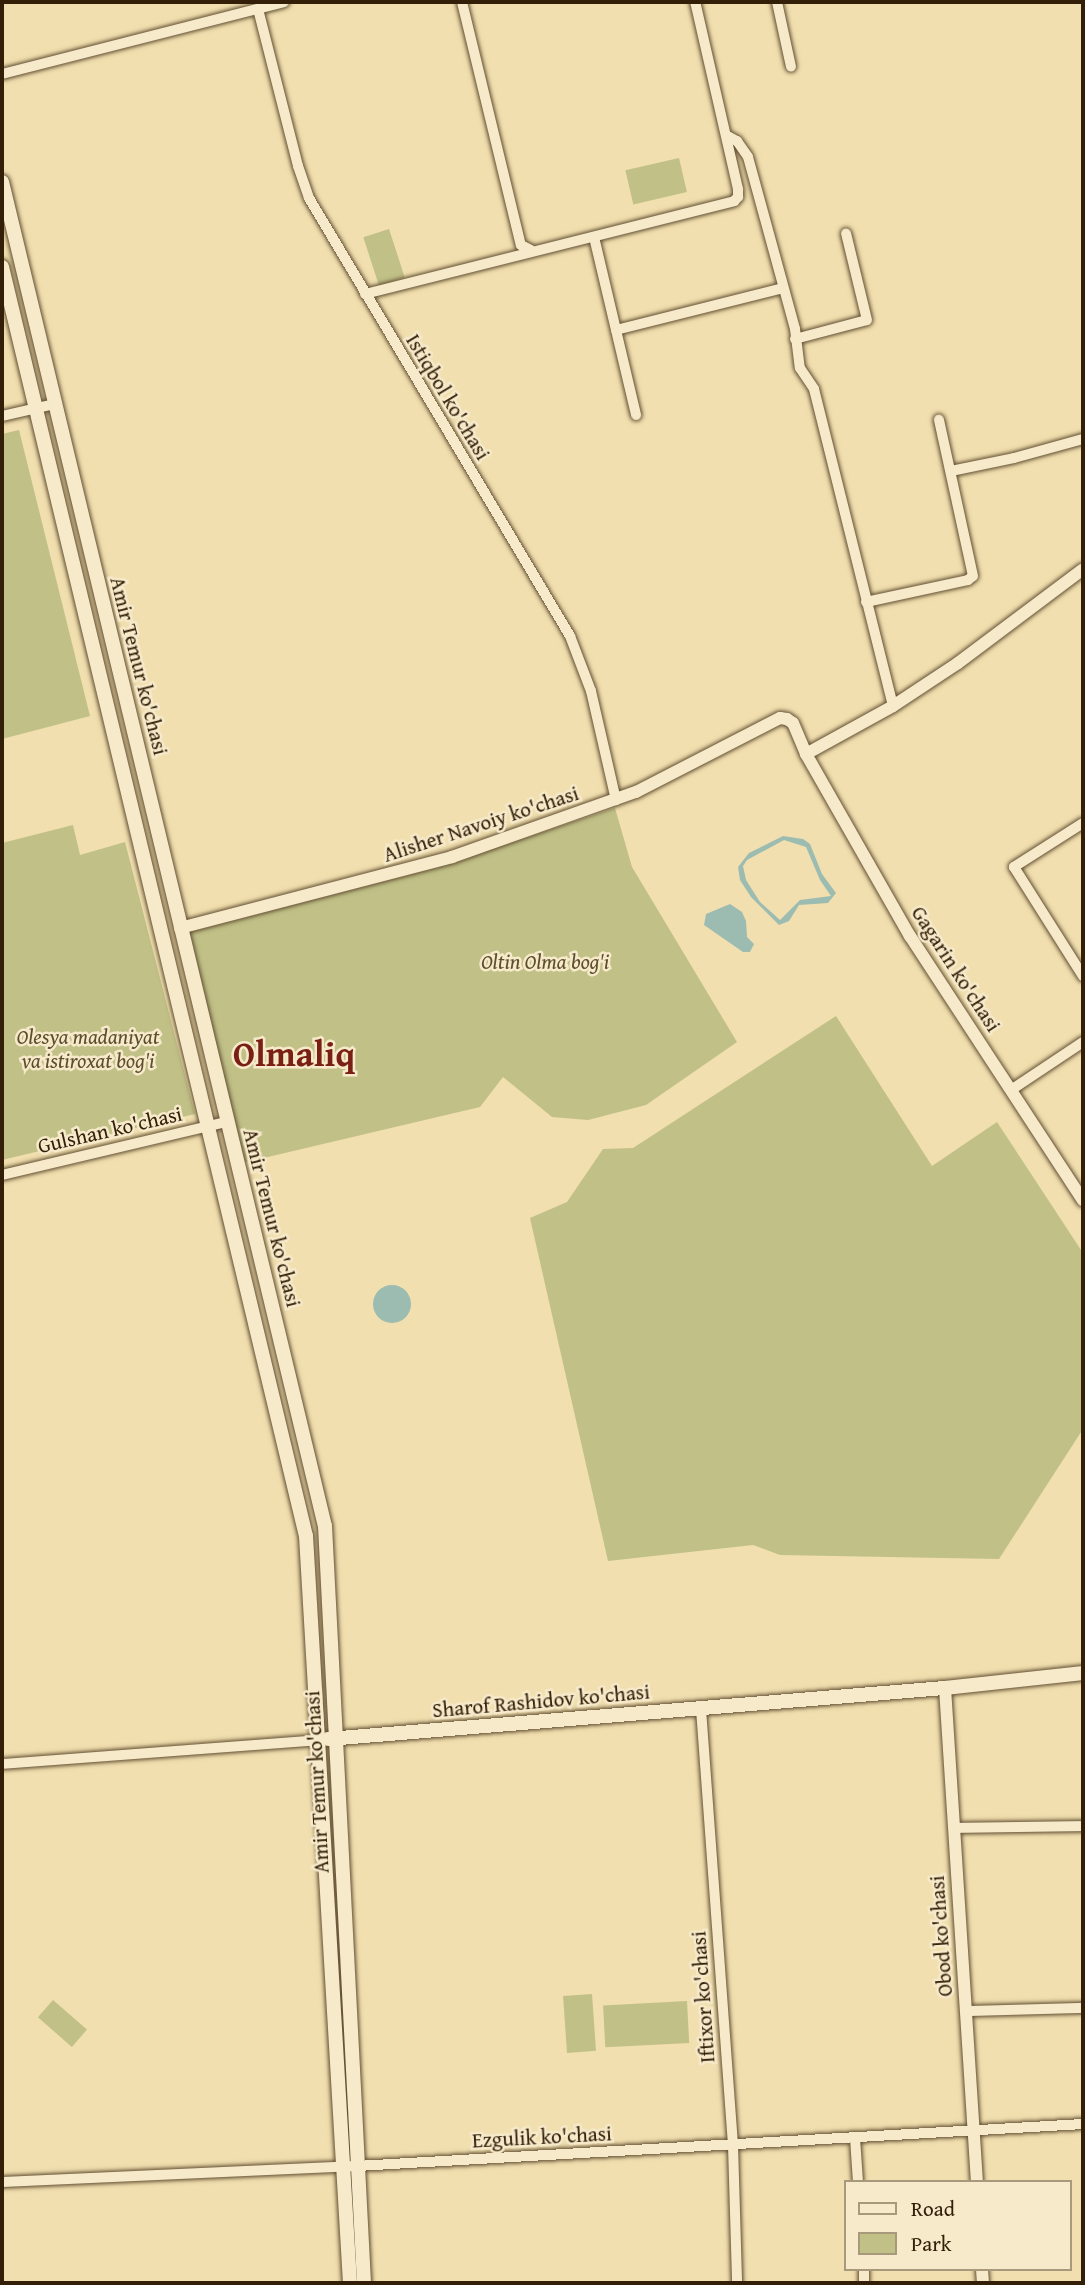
<!DOCTYPE html>
<html>
<head>
<meta charset="utf-8">
<style>
  body { margin:0 }
  #map { position:relative; width:1085px; height:2285px; overflow:hidden; background:#f1dfaf; font-family:"Gentium Book Plus",serif }
  div>[style] { position:absolute }
  .green>* { inset:0; background:#c0c087; transform-origin:0 0 }
  .water>* { inset:0; background:#9cbcb1 }
  .round { border-radius:50% }
  .roads { filter:drop-shadow(0 0 2px #624f32) drop-shadow(0 0 2px #624f32) }
  .minor>* { height:10px; margin:-5px; padding:0 5px; transform-origin:5px; border-radius:5px; background:#f6eacb }
  .tertiary>* { height:12px; margin:-6px; padding:0 6px; transform-origin:6px; border-radius:6px; background:#f6eacb }
  .secondary>* { height:14px; margin:-7px; padding:0 7px; transform-origin:7px; border-radius:7px; background:#f6eacb }
  span { translate:-50% -50%; white-space:nowrap; text-align:center; line-height:1.15; -webkit-text-stroke:5px #f6eacb; paint-order:stroke }
  .street-label { font-size:21px; color:#331f08 }
  .park-label { font-size:21px; color:#5d4f2e; font-style:italic }
  .town-label { font-size:35px; color:#7a1f14; font-weight:700 }
  .frame { position:absolute; inset:0; border:4px solid #331f08; pointer-events:none }
  .legend { position:absolute; left:844px; top:2180px; width:228px; height:91px; box-sizing:border-box; background:#f6eacb; border:2px solid #a8997d; margin:0; padding:9px 12px; list-style:none; font-size:21px; color:#331f08 }
  .legend li { display:flex; align-items:center; gap:14px; height:35px }
  .legend b { width:35px; border:2px solid #a8997d }
</style>
</head>
<body>
<div id="map">
  <div class="green">
    <i style="left:679px;top:158px;width:35px;height:55px;rotate:77deg"></i>
    <i style="left:389px;top:229px;width:51px;height:27px;rotate:72deg"></i>
    <i style="clip-path:polygon(19px 430px,90px 716px,2px 739px,2px 434px)"></i>
    <i style="clip-path:polygon(615px 808px,632px 867px,737px 1042px,646px 1105px,588px 1120px,552px 1117px,503px 1077px,480px 1107px,242px 1163px,186px 933px,436px 868px)"></i>
    <i style="clip-path:polygon(73px 825px,80px 855px,125px 842px,195px 1114px,2px 1160px,2px 843px)"></i>
    <i style="clip-path:polygon(836px 1016px,932px 1166px,997px 1122px,1083px 1253px,1083px 1429px,999px 1559px,780px 1555px,753px 1545px,608px 1561px,530px 1218px,567px 1202px,603px 1149px,633px 1148px)"></i>
    <i style="left:592px;top:1994px;width:57px;height:29px;rotate:86deg"></i>
    <i style="left:53px;top:2000px;width:45px;height:23px;rotate:41deg"></i>
    <i style="left:687px;top:2001px;width:42px;height:84px;rotate:87deg"></i>
  </div>
  <div class="water">
    <i style="clip-path:polygon(evenodd,783px 836px,803px 839px,810px 844px,822px 874px,836px 893px,828px 903px,799px 905px,789px 921px,779px 925px,751px 897px,740px 880px,738px 867px,749px 853px,783px 836px,784px 840px,806px 847px,820px 880px,831px 896px,800px 900px,780px 920px,760px 902px,746px 880px,743px 866px,747px 860px,784px 840px)"></i>
    <i style="clip-path:polygon(730px 904px,742px 912px,746px 921px,747px 937px,754px 944px,750px 952px,743px 952px,704px 925px,706px 914px)"></i>
    <i class="round" style="left:373px;top:1285px;width:38px;height:38px"></i>
  </div>
  <div class="roads">
    <div class="minor">
      <i style="left:462px;top:2px;width:250px;rotate:76.4deg"></i>
      <i style="left:521px;top:245px;width:11px;rotate:27deg"></i>
      <i style="left:777px;top:2px;width:66px;rotate:77.8deg"></i>
      <i style="left:258px;top:9px;width:162px;rotate:75.7deg"></i>
      <i style="left:298px;top:166px;width:34px;rotate:71deg"></i>
      <i style="left:309px;top:198px;width:510px;rotate:59.21deg"></i>
      <i style="left:570px;top:636px;width:59px;rotate:69.1deg"></i>
      <i style="left:591px;top:691px;width:112px;rotate:77.1deg"></i>
      <i style="left:2px;top:74px;width:291px;rotate:-14.3deg"></i>
      <i style="left:726px;top:135px;width:13px;rotate:29deg"></i>
      <i style="left:737px;top:141px;width:19px;rotate:55deg"></i>
      <i style="left:748px;top:157px;width:178px;rotate:74.7deg"></i>
      <i style="left:795px;top:329px;width:39px;rotate:83deg"></i>
      <i style="left:800px;top:368px;width:25px;rotate:56deg"></i>
      <i style="left:814px;top:389px;width:327px;rotate:76deg"></i>
      <i style="left:594px;top:237px;width:183px;rotate:76.7deg"></i>
      <i style="left:365px;top:294px;width:381px;rotate:-14.1deg"></i>
      <i style="left:734px;top:201px;width:6px;rotate:-45deg"></i>
      <i style="left:738px;top:197px;width:8px;rotate:-90deg"></i>
      <i style="left:738px;top:189px;width:192px;rotate:-102.9deg"></i>
      <i style="left:616px;top:330px;width:172px;rotate:-14.1deg"></i>
      <i style="left:795px;top:339px;width:74px;rotate:-14.8deg"></i>
      <i style="left:867px;top:320px;width:89px;rotate:-103.6deg"></i>
      <i style="left:2px;top:416px;width:54px;rotate:-12.8deg"></i>
      <i style="left:951px;top:471px;width:64px;rotate:-11.7deg"></i>
      <i style="left:1014px;top:458px;width:72px;rotate:-15.4deg"></i>
      <i style="left:866px;top:602px;width:104px;rotate:-12.2deg"></i>
      <i style="left:968px;top:580px;width:6px;rotate:-39deg"></i>
      <i style="left:973px;top:576px;width:160px;rotate:-102.3deg"></i>
      <i style="left:1083px;top:823px;width:82px;rotate:147.5deg"></i>
      <i style="left:1014px;top:867px;width:129px;rotate:57.7deg"></i>
      <i style="left:1011px;top:1090px;width:87px;rotate:-33.7deg"></i>
      <i style="left:2px;top:1175px;width:231px;rotate:-13.3deg"></i>
      <i style="left:701px;top:1709px;width:437px;rotate:85.8deg"></i>
      <i style="left:733px;top:2145px;width:138px;rotate:88.3deg"></i>
      <i style="left:2px;top:1764px;width:318px;rotate:-4.3deg"></i>
      <i style="left:954px;top:1828px;width:129px;rotate:-0.9deg"></i>
      <i style="left:966px;top:2011px;width:117px;rotate:-1.5deg"></i>
      <i style="left:855px;top:2138px;width:44px;rotate:86.1deg"></i>
      <i style="left:2px;top:2182px;width:355px;rotate:-2.6deg"></i>
      <i style="left:357px;top:2166px;width:727px;rotate:-3.31deg"></i>
      <i style="left:864px;top:2269px;width:14px;rotate:90deg"></i>
    </div>
    <div class="tertiary">
      <i style="left:806px;top:754px;width:99px;rotate:-28.9deg"></i>
      <i style="left:893px;top:706px;width:78px;rotate:-33.5deg"></i>
      <i style="left:958px;top:663px;width:156px;rotate:-36.9deg"></i>
      <i style="left:180px;top:928px;width:281px;rotate:-14.6deg"></i>
      <i style="left:452px;top:857px;width:195px;rotate:-19.5deg"></i>
      <i style="left:636px;top:792px;width:162px;rotate:-27.2deg"></i>
      <i style="left:780px;top:718px;width:7px;rotate:8deg"></i>
      <i style="left:787px;top:719px;width:7px;rotate:34deg"></i>
      <i style="left:793px;top:723px;width:34px;rotate:67deg"></i>
      <i style="left:806px;top:754px;width:210px;rotate:60.3deg"></i>
      <i style="left:910px;top:936px;width:316px;rotate:56.8deg"></i>
      <i style="left:945px;top:1688px;width:495px;rotate:86.3deg"></i>
      <i style="left:982px;top:2269px;width:14px;rotate:86deg"></i>
    </div>
    <div class="secondary">
      <i style="left:2px;top:182px;width:1382px;rotate:76.49deg"></i>
      <i style="left:325px;top:1526px;width:758px;rotate:87.05deg"></i>
      <i style="left:2px;top:267px;width:1305px;rotate:76.53deg"></i>
      <i style="left:306px;top:1536px;width:748px;rotate:86.63deg"></i>
      <i style="left:328px;top:1739px;width:619px;rotate:-4.73deg"></i>
      <i style="left:945px;top:1688px;width:139px;rotate:-6.2deg"></i>
    </div>
  </div>
  <div class="street-label">
    <span style="left:448px;top:397px;rotate:59deg">Istiqbol ko'chasi</span>
    <span style="left:139px;top:666px;rotate:76deg">Amir Temur ko'chasi</span>
    <span style="left:481px;top:824px;rotate:-18deg">Alisher Navoiy ko'chasi</span>
    <span style="left:956px;top:969px;rotate:57deg">Gagarin ko'chasi</span>
    <span style="left:110px;top:1130px;rotate:-13deg">Gulshan ko'chasi</span>
    <span style="left:272px;top:1218px;rotate:76deg">Amir Temur ko'chasi</span>
    <span style="left:541px;top:1701px;rotate:-5deg">Sharof Rashidov ko'chasi</span>
    <span style="left:317px;top:1782px;rotate:-93deg">Amir Temur ko'chasi</span>
    <span style="left:941px;top:1936px;rotate:-94deg">Obod ko'chasi</span>
    <span style="left:703px;top:1997px;rotate:-94deg">Iftixor ko'chasi</span>
    <span style="left:542px;top:2137px;rotate:-3deg">Ezgulik ko'chasi</span>
  </div>
  <div class="park-label">
    <span style="left:545px;top:962px">Oltin Olma bog'i</span>
    <span style="left:88px;top:1049px">Olesya madaniyat<br>va istiroxat bog'i</span>
  </div>
  <div class="town-label">
    <span style="left:294px;top:1054px">Olmaliq</span>
  </div>
  <div class="frame"></div>
  <ul class="legend">
  <li><b style="height:9px;background:#f6eacb"></b>Road</li>
  <li><b style="height:19px;background:#c0c087"></b>Park</li>
  </ul>
</div>
</body>
</html>
